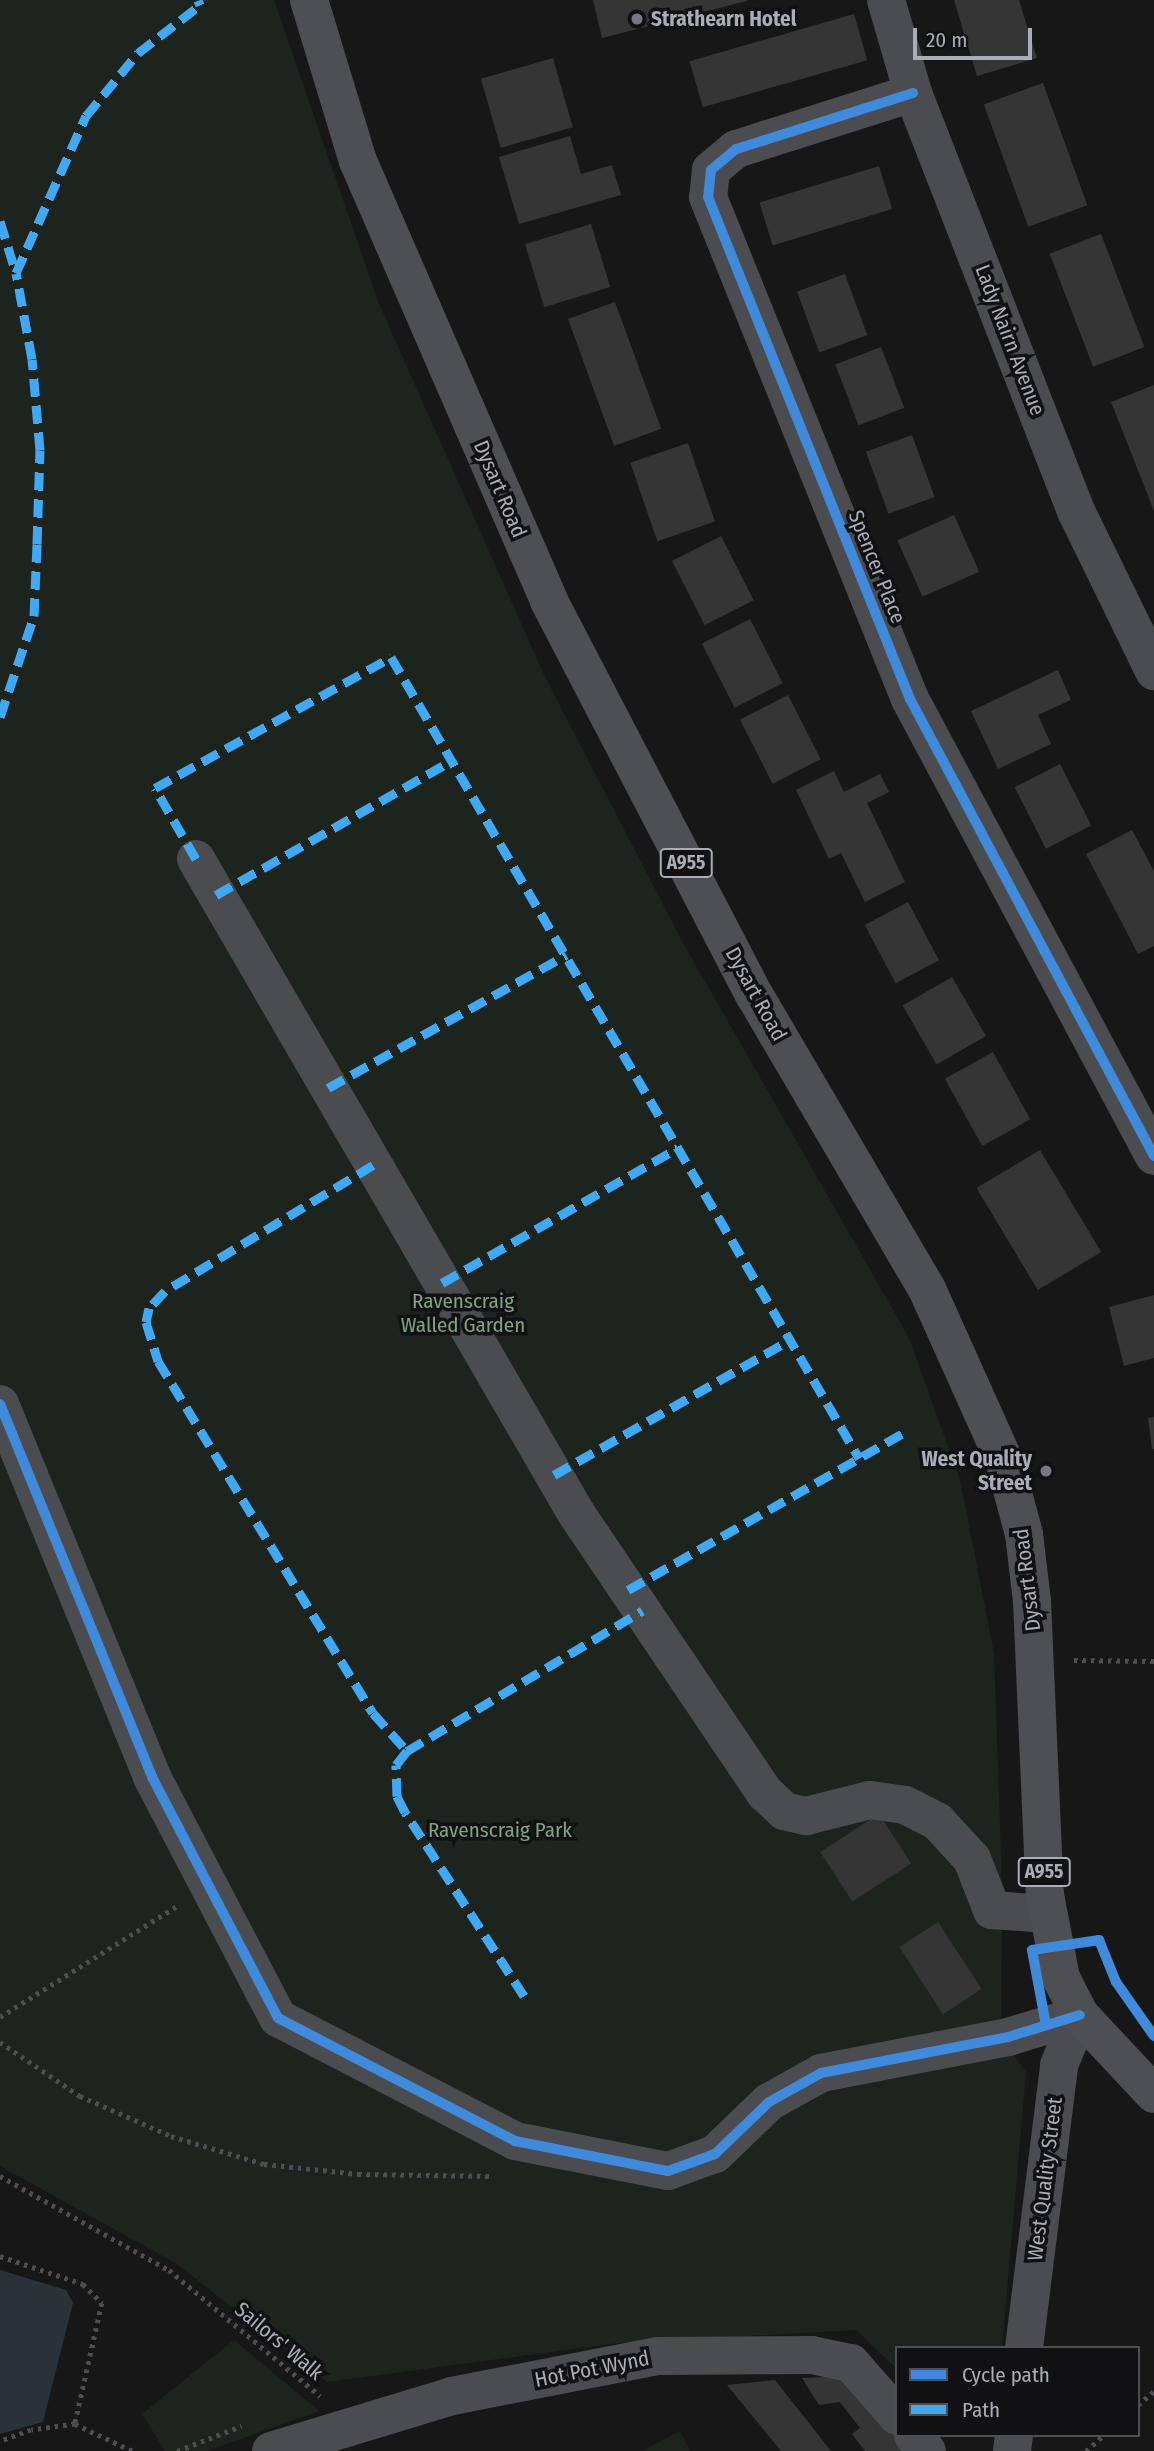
<!DOCTYPE html>
<html>
<head>
<meta charset="utf-8">
<style>
  body { margin:0 }
  #map { position:relative; width:1154px; height:2451px; overflow:hidden; background:#171717; font-family:"Fira Sans Condensed",sans-serif }
  div>[style] { position:absolute }
  .green>* { inset:0; background:#1d241e }
  .water>* { inset:0; background:#2a3239 }
  .building>* { inset:0; background:#353536; transform-origin:0 0 }
  .path>* { height:4.5px; margin-top:-2.25px; transform-origin:0; background:repeating-linear-gradient(90deg,#4d4e52 0 3.5px,transparent 0 8.5px) }
  .minor>* { height:38px; margin:-19px; padding:0 19px; transform-origin:19px; border-radius:19px; background:#4b4c50 }
  .major>* { height:38px; margin:-19px; padding:0 19px; transform-origin:19px; border-radius:19px; background:#4d4f52 }
  .quiet>* { height:9px; margin-top:-4.5px; transform-origin:0; background:repeating-linear-gradient(90deg,#3fa9f5 0 18px,transparent 0 27px) }
  .cycleway>* { height:10px; margin:-5px; padding:0 5px; transform-origin:5px; border-radius:5px; background:#408adc }
  .dots>* { width:19px; height:19px; translate:-50% -50%; box-sizing:border-box; border:4px solid #111113; border-radius:50% }
  span { translate:-50% -50%; white-space:nowrap; text-align:center; line-height:1.15; -webkit-text-stroke:7px #111113; paint-order:stroke }
  .shield-label span { padding:2px 5px; background:#111113; border:2px solid; border-radius:5px; -webkit-text-stroke-width:0 }
  .shield-label { font-size:19px; color:#a8adb8; font-weight:700 }
  .poi-label { font-size:21px; color:#a8adb8; font-weight:700 }
  .left { translate:0 -50%; text-align:left }
  .right { translate:-100% -50%; text-align:right }
  .street-label { font-size:21px; color:#a8adb8 }
  .park-label { font-size:21px; color:#7fa381 }
  .legend { position:absolute; left:895px; top:2346px; width:245px; height:91px; box-sizing:border-box; background:#111113; border:2px solid #4d4f55; margin:0; padding:9px 12px; list-style:none; font-size:21px; color:#a8adb8 }
  .legend li { display:flex; align-items:center; gap:14px; height:35px }
  .legend b { width:35px; border:2px solid #4d4f55 }
  .scale { position:absolute; left:913px; top:28px; width:119px; height:32px; box-sizing:border-box; border:4px solid #a8adb8; border-top:0; padding-left:9px; font-size:21px; line-height:24px; white-space:nowrap; color:#a8adb8; -webkit-text-stroke:5px #111113; paint-order:stroke }
</style>
</head>
<body>
<div id="map">
  <div class="green">
    <i style="clip-path:polygon(0 0,274px 0,379px 304px,544px 675px,683px 943px,909px 1338px,960px 1480px,994px 1653px,1002px 1884px,1001px 2038px,1026px 2072px,1002px 2348px,897px 2348px,897px 2369px,856px 2330px,618px 2343px,327px 2382px,177px 2264px,0 2166px)"></i>
    <i style="clip-path:polygon(234px 2340px,319px 2411px,207px 2451px,165px 2451px,142px 2414px)"></i>
    <i style="clip-path:polygon(680px 2431px,690px 2451px,642px 2451px)"></i>
  </div>
  <div class="water">
    <i style="clip-path:polygon(0 2270px,66px 2290px,73px 2303px,43px 2422px,0 2434px)"></i>
  </div>
  <div class="building">
    <i style="clip-path:polygon(593px 0,747px 0,747px 1px,602px 38px)"></i>
    <i style="clip-path:polygon(954px 0,1019px 0,1037px 58px,977px 76px)"></i>
    <i style="left:854px;top:14px;width:48px;height:171px;rotate:74deg"></i>
    <i style="left:553px;top:58px;width:72px;height:75px;rotate:74deg"></i>
    <i style="left:1043px;top:83px;width:130px;height:63px;rotate:70deg"></i>
    <i style="clip-path:polygon(570px 136px,581px 174px,612px 165px,621px 195px,519px 224px,499px 157px)"></i>
    <i style="left:879px;top:166px;width:45px;height:125px;rotate:73deg"></i>
    <i style="left:591px;top:224px;width:66px;height:69px;rotate:73deg"></i>
    <i style="left:1101px;top:234px;width:121px;height:55px;rotate:69deg"></i>
    <i style="left:845px;top:274px;width:65px;height:51px;rotate:70deg"></i>
    <i style="left:615px;top:302px;width:135px;height:50px;rotate:70deg"></i>
    <i style="left:881px;top:347px;width:65px;height:49px;rotate:69deg"></i>
    <i style="clip-path:polygon(1154px 385px,1154px 511px,1111px 402px)"></i>
    <i style="left:912px;top:435px;width:66px;height:49px;rotate:70deg"></i>
    <i style="left:688px;top:443px;width:83px;height:61px;rotate:71deg"></i>
    <i style="left:954px;top:515px;width:62px;height:62px;rotate:66deg"></i>
    <i style="left:721px;top:536px;width:72px;height:55px;rotate:63deg"></i>
    <i style="left:750px;top:619px;width:72px;height:54px;rotate:63deg"></i>
    <i style="clip-path:polygon(1058px 670px,1071px 700px,1038px 715px,1051px 744px,998px 769px,971px 711px)"></i>
    <i style="left:788px;top:695px;width:72px;height:54px;rotate:63deg"></i>
    <i style="left:1060px;top:764px;width:69px;height:51px;rotate:63deg"></i>
    <i style="clip-path:polygon(834px 771px,844px 792px,880px 774px,889px 792px,867px 803px,905px 882px,865px 902px,841px 853px,829px 859px,796px 790px)"></i>
    <i style="clip-path:polygon(1132px 830px,1154px 871px,1154px 946px,1138px 954px,1086px 854px)"></i>
    <i style="left:908px;top:902px;width:66px;height:49px;rotate:62deg"></i>
    <i style="left:952px;top:977px;width:68px;height:57px;rotate:60deg"></i>
    <i style="left:993px;top:1052px;width:77px;height:55px;rotate:61deg"></i>
    <i style="left:1040px;top:1150px;width:119px;height:74px;rotate:59deg"></i>
    <i style="clip-path:polygon(1154px 1295px,1154px 1358px,1124px 1366px,1109px 1307px)"></i>
    <i style="clip-path:polygon(1154px 1417px,1154px 1449px,1152px 1449px,1148px 1418px)"></i>
    <i style="left:879px;top:1814px;width:59px;height:70px;rotate:57deg"></i>
    <i style="left:938px;top:1922px;width:80px;height:46px;rotate:57deg"></i>
    <i style="clip-path:polygon(847px 2376px,908px 2451px,865px 2451px,852px 2434px,860px 2428px,840px 2402px,819px 2405px,802px 2378px)"></i>
    <i style="clip-path:polygon(775px 2380px,831px 2451px,781px 2451px,727px 2385px)"></i>
  </div>
  <div class="path">
    <i style="left:1074px;top:1660px;width:80px;rotate:0.7deg"></i>
    <i style="left:0;top:2017px;width:209px;rotate:-32.1deg"></i>
    <i style="left:0;top:2042px;width:97px;rotate:34deg"></i>
    <i style="left:80px;top:2096px;width:99px;rotate:23.7deg"></i>
    <i style="left:171px;top:2136px;width:97px;rotate:16.8deg"></i>
    <i style="left:264px;top:2164px;width:95px;rotate:6.1deg"></i>
    <i style="left:358px;top:2174px;width:136px;rotate:0.8deg"></i>
    <i style="left:0;top:2176px;width:193px;rotate:29.1deg"></i>
    <i style="left:169px;top:2270px;width:197px;rotate:39.8deg"></i>
    <i style="left:0;top:2256px;width:88px;rotate:18.6deg"></i>
    <i style="left:83px;top:2284px;width:27px;rotate:45deg"></i>
    <i style="left:102px;top:2303px;width:124px;rotate:102.6deg"></i>
    <i style="left:75px;top:2424px;width:44px;rotate:172.2deg"></i>
    <i style="left:31px;top:2430px;width:33px;rotate:160deg"></i>
    <i style="left:1138px;top:2405px;width:21px;rotate:-41deg"></i>
    <i style="left:75px;top:2424px;width:64px;rotate:25deg"></i>
    <i style="left:177px;top:2451px;width:69px;rotate:-21.3deg"></i>
    <i style="left:1086px;top:2451px;width:24px;rotate:-42deg"></i>
  </div>
  <div class="minor">
    <i style="left:886px;top:0;width:97px;rotate:73.8deg"></i>
    <i style="left:913px;top:93px;width:451px;rotate:68.7deg"></i>
    <i style="left:1077px;top:513px;width:176px;rotate:64deg"></i>
    <i style="left:913px;top:93px;width:186px;rotate:162.4deg"></i>
    <i style="left:736px;top:149px;width:33px;rotate:140deg"></i>
    <i style="left:711px;top:170px;width:27px;rotate:96deg"></i>
    <i style="left:708px;top:197px;width:541px;rotate:68.08deg"></i>
    <i style="left:910px;top:699px;width:518px;rotate:61.9deg"></i>
    <i style="left:196px;top:859px;width:756px;rotate:59.84deg"></i>
    <i style="left:576px;top:1513px;width:338px;rotate:56deg"></i>
    <i style="left:765px;top:1793px;width:26px;rotate:43deg"></i>
    <i style="left:784px;top:1811px;width:23px;rotate:13deg"></i>
    <i style="left:806px;top:1816px;width:66px;rotate:-14deg"></i>
    <i style="left:870px;top:1800px;width:35px;rotate:8deg"></i>
    <i style="left:905px;top:1805px;width:37px;rotate:27deg"></i>
    <i style="left:938px;top:1822px;width:50px;rotate:47.4deg"></i>
    <i style="left:972px;top:1859px;width:55px;rotate:68.6deg"></i>
    <i style="left:992px;top:1910px;width:56px;rotate:4.1deg"></i>
    <i style="left:0;top:1404px;width:403px;rotate:67.8deg"></i>
    <i style="left:152px;top:1777px;width:272px;rotate:62.4deg"></i>
    <i style="left:278px;top:2018px;width:267px;rotate:27.4deg"></i>
    <i style="left:515px;top:2141px;width:156px;rotate:11.1deg"></i>
    <i style="left:668px;top:2171px;width:50px;rotate:-19.9deg"></i>
    <i style="left:715px;top:2154px;width:75px;rotate:-43.9deg"></i>
    <i style="left:769px;top:2102px;width:60px;rotate:-29.1deg"></i>
    <i style="left:821px;top:2073px;width:190px;rotate:-10.9deg"></i>
    <i style="left:1008px;top:2037px;width:75px;rotate:-17deg"></i>
    <i style="left:1024px;top:2348px;width:285px;rotate:-82.9deg"></i>
    <i style="left:1059px;top:2065px;width:54px;rotate:-67.2deg"></i>
    <i style="left:913px;top:2435px;width:21px;rotate:49deg"></i>
    <i style="left:271px;top:2451px;width:189px;rotate:-16.9deg"></i>
    <i style="left:452px;top:2396px;width:210px;rotate:-11deg"></i>
    <i style="left:658px;top:2356px;width:154px;rotate:-0.4deg"></i>
    <i style="left:812px;top:2355px;width:40px;rotate:12deg"></i>
    <i style="left:851px;top:2363px;width:70px;rotate:49deg"></i>
    <i style="left:1012px;top:2451px;width:16px;rotate:-83deg"></i>
  </div>
  <div class="major">
    <i style="left:309px;top:0;width:168px;rotate:73.1deg"></i>
    <i style="left:358px;top:161px;width:480px;rotate:66.5deg"></i>
    <i style="left:549px;top:601px;width:445px;rotate:62.5deg"></i>
    <i style="left:755px;top:996px;width:340px;rotate:59.6deg"></i>
    <i style="left:927px;top:1289px;width:188px;rotate:65.8deg"></i>
    <i style="left:1004px;top:1460px;width:77px;rotate:74.9deg"></i>
    <i style="left:1024px;top:1534px;width:67px;rotate:83.2deg"></i>
    <i style="left:1032px;top:1601px;width:294px;rotate:87.5deg"></i>
    <i style="left:1045px;top:1895px;width:85px;rotate:79.1deg"></i>
    <i style="left:1061px;top:1978px;width:42px;rotate:62.8deg"></i>
    <i style="left:1080px;top:2015px;width:108px;rotate:46.9deg"></i>
  </div>
  <div class="quiet">
    <i style="left:0;top:221px;width:54px;rotate:72.9deg"></i>
    <i style="left:16px;top:273px;width:172px;rotate:-66deg"></i>
    <i style="left:86px;top:116px;width:82px;rotate:-50.5deg"></i>
    <i style="left:138px;top:53px;width:78px;rotate:-37.7deg"></i>
    <i style="left:200px;top:5px;width:5px;rotate:-112deg"></i>
    <i style="left:0;top:717px;width:107px;rotate:-71.4deg"></i>
    <i style="left:34px;top:616px;width:72px;rotate:-87.6deg"></i>
    <i style="left:37px;top:544px;width:94px;rotate:-88.2deg"></i>
    <i style="left:40px;top:450px;width:91px;rotate:-95deg"></i>
    <i style="left:32px;top:359px;width:87px;rotate:-100.5deg"></i>
    <i style="left:196px;top:859px;width:82px;rotate:-120deg"></i>
    <i style="left:155px;top:788px;width:270px;rotate:-29deg"></i>
    <i style="left:391px;top:657px;width:928px;rotate:59.7deg"></i>
    <i style="left:216px;top:895px;width:271px;rotate:-29.7deg"></i>
    <i style="left:328px;top:1088px;width:273px;rotate:-29.2deg"></i>
    <i style="left:373px;top:1165px;width:243px;rotate:148.8deg"></i>
    <i style="left:165px;top:1291px;width:23px;rotate:133deg"></i>
    <i style="left:149px;top:1308px;width:14px;rotate:102deg"></i>
    <i style="left:146px;top:1322px;width:41px;rotate:72.9deg"></i>
    <i style="left:158px;top:1361px;width:412px;rotate:58.6deg"></i>
    <i style="left:373px;top:1713px;width:51px;rotate:48.2deg"></i>
    <i style="left:442px;top:1283px;width:272px;rotate:-29.8deg"></i>
    <i style="left:554px;top:1475px;width:272px;rotate:-29.8deg"></i>
    <i style="left:628px;top:1590px;width:322px;rotate:-29.7deg"></i>
    <i style="left:524px;top:1996px;width:219px;rotate:-122.9deg"></i>
    <i style="left:405px;top:1812px;width:18px;rotate:-117deg"></i>
    <i style="left:397px;top:1796px;width:31px;rotate:-92deg"></i>
    <i style="left:396px;top:1765px;width:18px;rotate:-52deg"></i>
    <i style="left:407px;top:1751px;width:274px;rotate:-30.8deg"></i>
  </div>
  <div class="cycleway">
    <i style="left:913px;top:93px;width:186px;rotate:162.4deg"></i>
    <i style="left:736px;top:149px;width:33px;rotate:140deg"></i>
    <i style="left:711px;top:170px;width:27px;rotate:96deg"></i>
    <i style="left:708px;top:197px;width:541px;rotate:68.08deg"></i>
    <i style="left:910px;top:699px;width:518px;rotate:61.9deg"></i>
    <i style="left:0;top:1404px;width:403px;rotate:67.8deg"></i>
    <i style="left:152px;top:1777px;width:272px;rotate:62.4deg"></i>
    <i style="left:278px;top:2018px;width:267px;rotate:27.4deg"></i>
    <i style="left:515px;top:2141px;width:156px;rotate:11.1deg"></i>
    <i style="left:668px;top:2171px;width:50px;rotate:-19.9deg"></i>
    <i style="left:715px;top:2154px;width:75px;rotate:-43.9deg"></i>
    <i style="left:769px;top:2102px;width:60px;rotate:-29.1deg"></i>
    <i style="left:821px;top:2073px;width:190px;rotate:-10.9deg"></i>
    <i style="left:1008px;top:2037px;width:75px;rotate:-17deg"></i>
    <i style="left:1046px;top:2025px;width:76px;rotate:-100.6deg"></i>
    <i style="left:1032px;top:1950px;width:68px;rotate:-8.5deg"></i>
    <i style="left:1099px;top:1940px;width:45px;rotate:68deg"></i>
    <i style="left:1116px;top:1982px;width:66px;rotate:54.9deg"></i>
  </div>
  <div class="dots">
    <i style="left:637px;top:19px;background:#757880"></i>
    <i style="left:1046px;top:1471px;background:#757880"></i>
  </div>
  <div class="shield-label">
    <span style="left:686px;top:863px">A955</span>
    <span style="left:1044px;top:1872px">A955</span>
  </div>
  <div class="poi-label">
    <span class="left" style="left:651px;top:19px">Strathearn Hotel</span>
    <span class="right" style="left:1032px;top:1471px">West Quality<br>Street</span>
  </div>
  <div class="street-label">
    <span style="left:1010px;top:340px;rotate:69deg">Lady Nairn Avenue</span>
    <span style="left:500px;top:489px;rotate:67deg">Dysart Road</span>
    <span style="left:877px;top:567px;rotate:68deg">Spencer Place</span>
    <span style="left:756px;top:994px;rotate:61deg">Dysart Road</span>
    <span style="left:1027px;top:1580px;rotate:-97deg">Dysart Road</span>
    <span style="left:1045px;top:2179px;rotate:-83deg">West Quality Street</span>
    <span style="left:279px;top:2341px;rotate:40deg">Sailors' Walk</span>
    <span style="left:592px;top:2369px;rotate:-11deg">Hot Pot Wynd</span>
  </div>
  <div class="park-label">
    <span style="left:463px;top:1313px">Ravenscraig<br>Walled Garden</span>
    <span style="left:500px;top:1830px">Ravenscraig Park</span>
  </div>
  <ul class="legend">
  <li><b style="height:9px;background:#408adc"></b>Cycle path</li>
  <li><b style="height:9px;background:#3fa9f5"></b>Path</li>
  </ul>
  <div class="scale">20 m</div>
</div>
</body>
</html>
